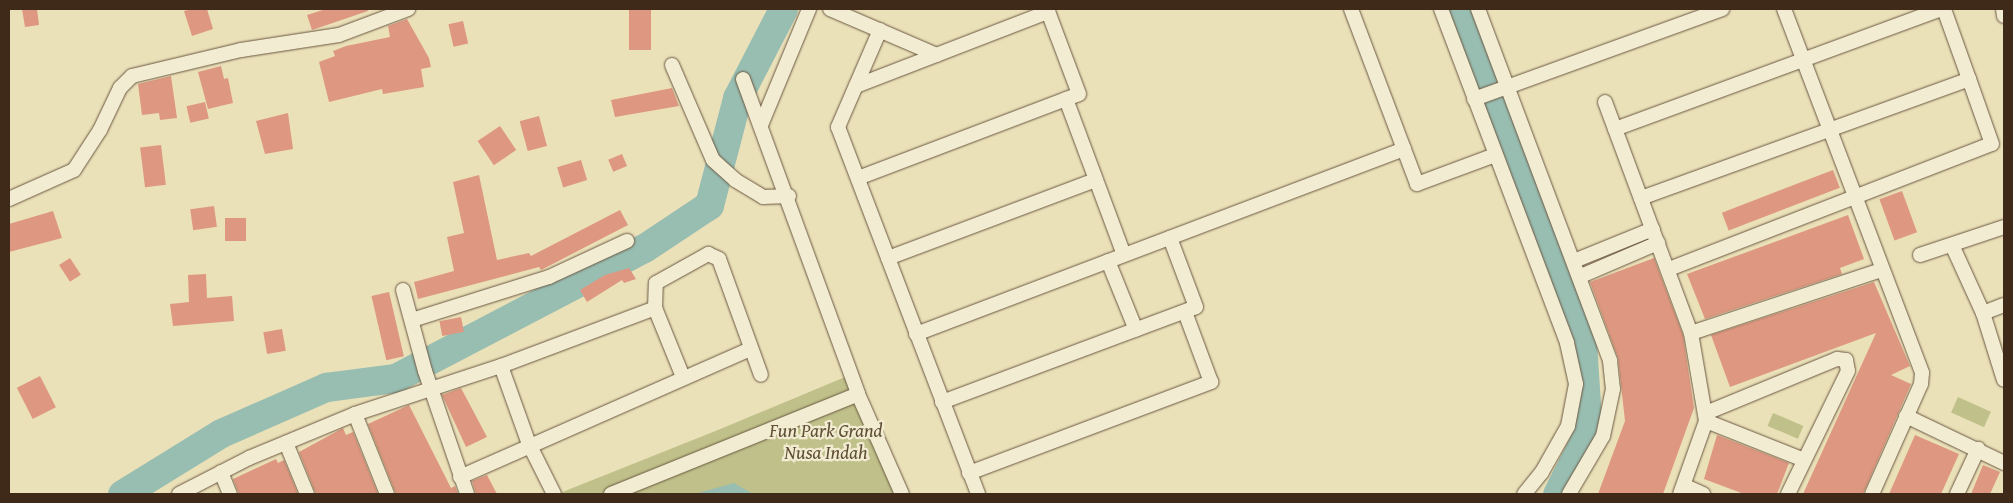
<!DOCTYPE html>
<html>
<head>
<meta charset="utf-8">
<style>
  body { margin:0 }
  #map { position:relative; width:2013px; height:503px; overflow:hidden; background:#ebe1b9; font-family:"Gentium Book Plus",serif }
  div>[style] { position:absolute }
  .green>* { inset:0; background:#c0c18a; transform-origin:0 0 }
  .water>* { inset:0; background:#98bdb1 }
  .river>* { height:29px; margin:-14.5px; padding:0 14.5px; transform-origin:14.5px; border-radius:14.5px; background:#98bdb1 }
  .building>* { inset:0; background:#de9780; transform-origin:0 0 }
  .roads { filter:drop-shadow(0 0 1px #6a5741) drop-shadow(0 0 1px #6a5741) }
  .street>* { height:14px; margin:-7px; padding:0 7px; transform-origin:7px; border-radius:7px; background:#f2ecd2 }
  span { translate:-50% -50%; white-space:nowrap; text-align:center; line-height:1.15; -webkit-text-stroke:4.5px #f2ecd2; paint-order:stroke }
  .park-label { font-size:19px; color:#5f4f35; font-style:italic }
  .frame { position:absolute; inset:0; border:10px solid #3f2919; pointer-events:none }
</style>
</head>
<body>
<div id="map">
  <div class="green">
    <i style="clip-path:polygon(857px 372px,905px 494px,560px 493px,718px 430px)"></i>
    <i style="left:1958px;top:397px;width:36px;height:17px;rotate:24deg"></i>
    <i style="left:1773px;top:413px;width:33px;height:14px;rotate:23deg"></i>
  </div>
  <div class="water">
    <i style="clip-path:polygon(734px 483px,753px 494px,695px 494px,698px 493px)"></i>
  </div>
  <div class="river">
    <i style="left:1456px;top:9px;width:357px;rotate:69.3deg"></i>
    <i style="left:1582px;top:343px;width:90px;rotate:86.2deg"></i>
    <i style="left:1588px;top:433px;width:68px;rotate:116.9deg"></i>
    <i style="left:122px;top:494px;width:116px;rotate:-31.6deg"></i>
    <i style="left:221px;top:433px;width:115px;rotate:-23.7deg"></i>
    <i style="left:326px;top:387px;width:70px;rotate:-7.4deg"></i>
    <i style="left:395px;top:378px;width:281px;rotate:-27.6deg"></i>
    <i style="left:644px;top:248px;width:78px;rotate:-33.5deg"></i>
    <i style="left:709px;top:205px;width:111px;rotate:-75.3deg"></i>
    <i style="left:737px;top:98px;width:100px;rotate:-62.7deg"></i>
  </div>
  <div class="building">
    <i style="clip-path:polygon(22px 9px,37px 9px,39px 25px,25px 27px)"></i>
    <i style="clip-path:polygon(193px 9px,207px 9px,213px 29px,192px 36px,184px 11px)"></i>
    <i style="clip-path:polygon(326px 9px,367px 9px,368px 11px,312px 30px,307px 15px)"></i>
    <i style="left:629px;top:9px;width:22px;height:41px"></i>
    <i style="clip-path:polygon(407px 19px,429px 58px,431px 67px,421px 69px,424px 87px,383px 94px,382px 89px,329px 102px,319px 62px,335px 56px,333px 51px,346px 46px,390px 37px,388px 26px)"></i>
    <i style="left:463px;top:21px;width:23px;height:15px;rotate:77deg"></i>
    <i style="clip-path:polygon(221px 66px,224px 79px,228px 78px,233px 103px,208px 109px,198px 72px)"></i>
    <i style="clip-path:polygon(171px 76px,177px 118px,160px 120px,159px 113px,142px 115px,138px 84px)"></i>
    <i style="clip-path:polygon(672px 88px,679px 106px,615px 117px,611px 100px)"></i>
    <i style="left:205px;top:102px;width:17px;height:19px;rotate:77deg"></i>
    <i style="clip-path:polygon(288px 113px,293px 149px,265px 154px,256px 121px)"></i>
    <i style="left:539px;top:116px;width:31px;height:20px;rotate:75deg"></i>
    <i style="left:500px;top:126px;width:29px;height:27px;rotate:56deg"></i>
    <i style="left:161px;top:145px;width:40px;height:21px;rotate:83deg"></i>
    <i style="left:622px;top:154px;width:13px;height:15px;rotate:67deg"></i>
    <i style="left:581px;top:160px;width:21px;height:25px;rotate:73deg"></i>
    <i style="left:1833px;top:170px;width:19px;height:119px;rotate:69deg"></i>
    <i style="clip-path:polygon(479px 175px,497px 260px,529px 253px,531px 256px,620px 210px,628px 225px,541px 270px,539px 267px,418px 299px,414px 282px,454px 271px,447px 237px,464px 233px,453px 182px)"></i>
    <i style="left:1902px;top:191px;width:44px;height:24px;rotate:70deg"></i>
    <i style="left:214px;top:206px;width:21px;height:24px;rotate:82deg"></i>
    <i style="clip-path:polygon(53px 211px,62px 238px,9px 252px,9px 224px)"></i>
    <i style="clip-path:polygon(1848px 215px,1864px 259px,1840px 268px,1842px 274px,1705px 319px,1687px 274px)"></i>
    <i style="left:225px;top:218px;width:21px;height:23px"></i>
    <i style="left:70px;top:258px;width:20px;height:13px;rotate:57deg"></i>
    <i style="clip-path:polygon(1654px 258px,1683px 335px,1694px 408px,1663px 494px,1598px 494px,1625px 421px,1618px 358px,1590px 282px)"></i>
    <i style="clip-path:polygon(629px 268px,636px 279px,624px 283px,622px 280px,587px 302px,580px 290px,605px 275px)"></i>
    <i style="clip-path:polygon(206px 274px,207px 298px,232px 296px,234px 321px,173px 326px,170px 304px,189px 302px,188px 275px)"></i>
    <i style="clip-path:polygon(1874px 282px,1910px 366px,1891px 375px,1911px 384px,1863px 494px,1803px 494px,1876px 333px,1730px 387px,1711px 335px)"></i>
    <i style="left:389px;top:292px;width:66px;height:18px;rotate:77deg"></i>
    <i style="left:461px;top:317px;width:15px;height:22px;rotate:79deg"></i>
    <i style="left:282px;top:329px;width:22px;height:19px;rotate:80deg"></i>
    <i style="left:40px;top:376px;width:35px;height:26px;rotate:63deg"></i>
    <i style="clip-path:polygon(461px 388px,487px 437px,466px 447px,442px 395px)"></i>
    <i style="clip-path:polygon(409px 405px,451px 488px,455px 486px,458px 494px,396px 494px,368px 424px)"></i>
    <i style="clip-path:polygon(343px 428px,346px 435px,353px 432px,378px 494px,316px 494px,299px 452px)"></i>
    <i style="clip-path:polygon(1717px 435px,1789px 463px,1777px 494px,1744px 494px,1704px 479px)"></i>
    <i style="clip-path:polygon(1915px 435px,1959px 454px,1941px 494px,1889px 494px)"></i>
    <i style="clip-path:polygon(276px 459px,278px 463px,284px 460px,298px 494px,239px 494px,233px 479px)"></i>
    <i style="clip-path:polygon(1983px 465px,2000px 472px,1990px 494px,1971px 494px)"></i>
    <i style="clip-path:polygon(487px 475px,497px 494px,476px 494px,472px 481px)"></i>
  </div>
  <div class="roads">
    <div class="street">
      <i style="left:830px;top:9px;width:116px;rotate:23.3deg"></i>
      <i style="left:1351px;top:9px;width:187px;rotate:69.3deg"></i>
      <i style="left:1417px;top:184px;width:83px;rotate:-20.4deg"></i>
      <i style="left:1441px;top:9px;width:357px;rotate:69.3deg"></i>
      <i style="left:1567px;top:343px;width:42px;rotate:77.6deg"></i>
      <i style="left:1576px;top:384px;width:43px;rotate:100.8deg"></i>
      <i style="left:1568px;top:426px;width:53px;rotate:119.5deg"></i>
      <i style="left:1542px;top:472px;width:28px;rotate:129deg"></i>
      <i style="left:1478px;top:9px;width:376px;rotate:69.4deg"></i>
      <i style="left:1610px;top:361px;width:28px;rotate:84deg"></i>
      <i style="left:1613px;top:389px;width:48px;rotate:102deg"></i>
      <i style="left:1603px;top:436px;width:67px;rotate:120.4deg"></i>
      <i style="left:1784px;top:9px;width:389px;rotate:69.2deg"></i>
      <i style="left:1922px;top:373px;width:11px;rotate:95deg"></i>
      <i style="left:1921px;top:384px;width:120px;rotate:114deg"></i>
      <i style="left:2003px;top:9px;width:7px;rotate:82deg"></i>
      <i style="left:880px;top:30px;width:106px;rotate:113.4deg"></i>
      <i style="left:838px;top:127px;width:393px;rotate:69.1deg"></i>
      <i style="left:672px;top:65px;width:103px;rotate:66.7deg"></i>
      <i style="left:713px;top:160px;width:30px;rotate:42deg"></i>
      <i style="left:735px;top:180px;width:33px;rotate:31deg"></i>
      <i style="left:763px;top:197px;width:26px;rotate:-2deg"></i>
      <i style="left:743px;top:79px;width:335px;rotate:69.9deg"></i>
      <i style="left:858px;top:394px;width:109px;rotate:66.3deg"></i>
      <i style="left:856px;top:86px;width:206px;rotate:-21.1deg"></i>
      <i style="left:1066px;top:99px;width:166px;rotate:69.6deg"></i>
      <i style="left:1474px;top:99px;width:264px;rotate:-19.9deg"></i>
      <i style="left:1605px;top:102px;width:246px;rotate:69.6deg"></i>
      <i style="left:1691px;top:333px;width:89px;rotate:80.3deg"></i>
      <i style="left:1706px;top:421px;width:77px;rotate:109.6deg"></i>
      <i style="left:761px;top:125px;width:126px;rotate:-67.5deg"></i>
      <i style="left:1615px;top:129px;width:348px;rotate:-20.2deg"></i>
      <i style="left:858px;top:178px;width:236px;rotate:-20.8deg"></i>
      <i style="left:1079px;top:94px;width:91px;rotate:-110.6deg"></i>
      <i style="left:1641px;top:198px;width:349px;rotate:-19.9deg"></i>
      <i style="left:1969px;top:79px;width:74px;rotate:-109.7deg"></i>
      <i style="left:9px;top:199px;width:71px;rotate:-24deg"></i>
      <i style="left:74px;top:170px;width:48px;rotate:-57deg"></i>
      <i style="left:100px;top:130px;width:47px;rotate:-64.5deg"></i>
      <i style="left:120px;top:88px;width:17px;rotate:-45deg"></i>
      <i style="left:132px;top:76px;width:112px;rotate:-13.4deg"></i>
      <i style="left:241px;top:50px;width:99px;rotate:-8.7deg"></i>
      <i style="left:339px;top:35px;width:74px;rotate:-20.6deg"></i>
      <i style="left:1952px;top:245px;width:75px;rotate:65.5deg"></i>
      <i style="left:1983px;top:313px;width:70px;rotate:72.6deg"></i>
      <i style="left:1920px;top:255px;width:89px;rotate:-18.4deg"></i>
      <i style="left:888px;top:258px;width:222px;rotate:-20.6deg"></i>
      <i style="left:1108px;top:261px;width:74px;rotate:67.9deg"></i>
      <i style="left:1574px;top:261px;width:85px;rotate:-22.1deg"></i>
      <i style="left:1669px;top:269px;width:346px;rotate:-21.2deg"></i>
      <i style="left:1992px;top:144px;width:69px;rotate:-109.5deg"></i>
      <i style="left:1581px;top:276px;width:84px;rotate:-23.2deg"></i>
      <i style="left:403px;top:290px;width:84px;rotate:74.8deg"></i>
      <i style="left:425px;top:371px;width:130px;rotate:71.1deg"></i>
      <i style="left:655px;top:308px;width:74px;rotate:67.9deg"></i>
      <i style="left:1983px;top:313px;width:22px;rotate:-21deg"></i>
      <i style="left:412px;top:320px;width:144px;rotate:-17.4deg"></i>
      <i style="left:549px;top:277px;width:86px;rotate:-24.8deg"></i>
      <i style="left:1691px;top:333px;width:200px;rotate:-18.3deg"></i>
      <i style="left:916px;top:334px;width:522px;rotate:-20.76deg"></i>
      <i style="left:501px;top:366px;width:83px;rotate:70.3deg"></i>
      <i style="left:529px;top:444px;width:56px;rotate:63.4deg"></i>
      <i style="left:942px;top:402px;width:271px;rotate:-20.5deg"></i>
      <i style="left:1196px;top:307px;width:74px;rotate:-110.6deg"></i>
      <i style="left:1706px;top:413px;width:142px;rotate:-22.4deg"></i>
      <i style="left:1837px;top:359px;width:9px;rotate:6deg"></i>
      <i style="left:1846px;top:360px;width:11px;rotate:80deg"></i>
      <i style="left:1848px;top:371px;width:137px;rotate:116deg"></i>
      <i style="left:355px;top:414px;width:86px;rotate:68.2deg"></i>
      <i style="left:1906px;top:416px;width:109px;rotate:25.6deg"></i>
      <i style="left:1706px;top:421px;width:105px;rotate:21.7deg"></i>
      <i style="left:286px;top:443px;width:55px;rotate:67.6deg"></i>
      <i style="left:221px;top:472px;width:24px;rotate:68deg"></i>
      <i style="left:969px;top:473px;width:259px;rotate:-20.6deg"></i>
      <i style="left:1211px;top:382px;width:75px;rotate:-110.4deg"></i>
      <i style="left:460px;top:477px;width:317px;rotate:-23.8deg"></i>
      <i style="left:1685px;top:486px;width:20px;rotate:24deg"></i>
      <i style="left:179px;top:494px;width:79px;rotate:-27.2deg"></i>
      <i style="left:249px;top:458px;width:115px;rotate:-22.5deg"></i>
      <i style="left:355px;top:414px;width:154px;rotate:-18.2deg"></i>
      <i style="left:501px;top:366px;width:165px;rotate:-20.6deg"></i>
      <i style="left:655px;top:308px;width:25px;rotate:-88deg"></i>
      <i style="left:656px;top:283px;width:60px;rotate:-29.1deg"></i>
      <i style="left:708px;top:254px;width:12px;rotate:24deg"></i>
      <i style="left:719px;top:259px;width:123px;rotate:70.1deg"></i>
      <i style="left:611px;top:494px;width:266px;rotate:-22deg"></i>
      <i style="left:1957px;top:494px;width:50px;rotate:-65deg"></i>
    </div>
  </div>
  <div class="park-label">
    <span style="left:826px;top:442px">Fun Park Grand<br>Nusa Indah</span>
  </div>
  <div class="frame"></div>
</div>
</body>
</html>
